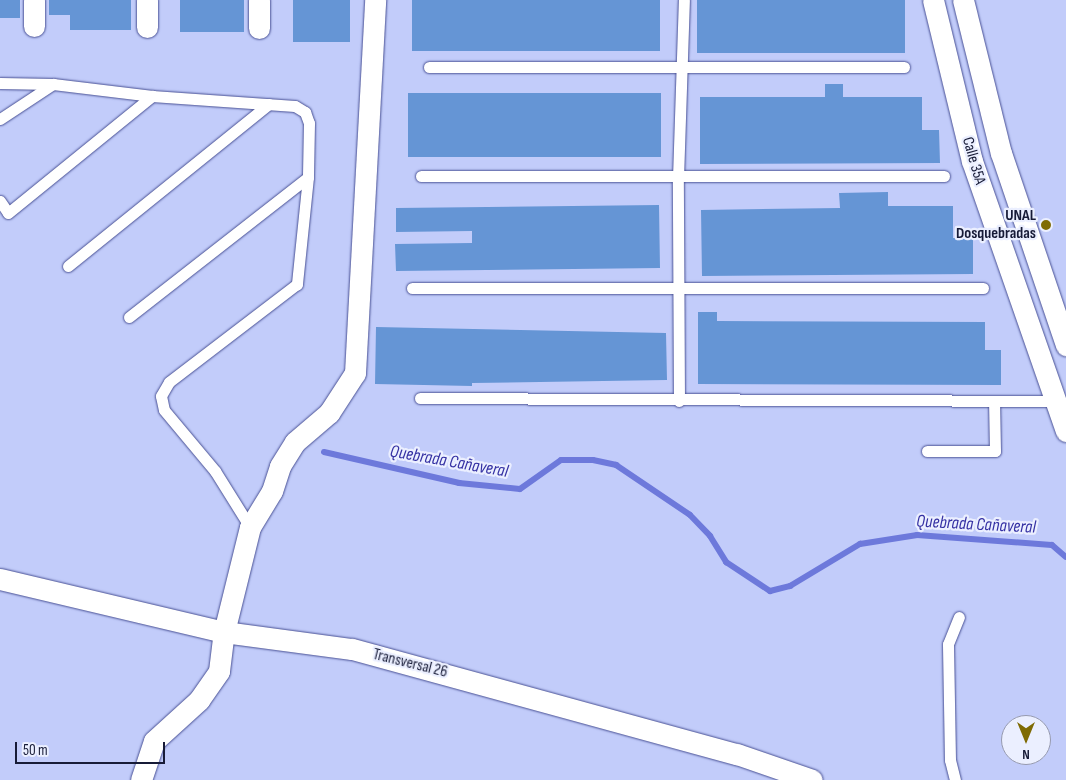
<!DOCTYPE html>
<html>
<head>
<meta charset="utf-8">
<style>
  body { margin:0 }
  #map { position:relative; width:1066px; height:780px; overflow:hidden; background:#c2ccfa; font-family:"Sofia Sans Condensed",sans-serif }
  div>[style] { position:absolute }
  .stream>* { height:6px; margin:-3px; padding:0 3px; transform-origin:3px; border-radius:3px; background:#6d79db }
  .building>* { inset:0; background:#6595d5; transform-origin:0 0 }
  .roads { filter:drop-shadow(0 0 1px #485094) drop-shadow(0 0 1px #485094) }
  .lane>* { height:11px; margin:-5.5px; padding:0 5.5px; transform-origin:5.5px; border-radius:5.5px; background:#fff }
  .street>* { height:21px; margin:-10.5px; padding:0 10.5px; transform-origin:10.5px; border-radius:10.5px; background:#fff }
  .dots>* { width:14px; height:14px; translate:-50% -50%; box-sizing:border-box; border:2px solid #ebefff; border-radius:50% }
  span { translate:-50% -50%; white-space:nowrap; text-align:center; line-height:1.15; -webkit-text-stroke:4.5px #ebefff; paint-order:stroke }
  .street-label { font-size:16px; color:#171b37 }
  .poi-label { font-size:16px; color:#171b37; font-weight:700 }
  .right { translate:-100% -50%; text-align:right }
  .water-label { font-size:18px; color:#3531a4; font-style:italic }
  .north { position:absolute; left:1001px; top:715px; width:50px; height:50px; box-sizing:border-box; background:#ebefff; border:1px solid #969aaf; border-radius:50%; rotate:180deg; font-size:14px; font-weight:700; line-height:20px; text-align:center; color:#171b37 }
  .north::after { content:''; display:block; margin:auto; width:18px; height:22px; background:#7f6b04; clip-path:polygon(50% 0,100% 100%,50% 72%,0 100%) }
  .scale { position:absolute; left:15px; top:742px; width:150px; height:22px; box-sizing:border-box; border:2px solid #171b37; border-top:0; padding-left:6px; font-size:15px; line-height:18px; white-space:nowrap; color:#171b37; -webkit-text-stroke:4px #ebefff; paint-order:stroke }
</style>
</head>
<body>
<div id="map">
  <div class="stream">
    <i style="left:324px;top:452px;width:139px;rotate:12.9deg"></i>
    <i style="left:459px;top:483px;width:61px;rotate:5.6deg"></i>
    <i style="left:520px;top:489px;width:50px;rotate:-35.3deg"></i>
    <i style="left:561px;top:460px;width:32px"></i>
    <i style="left:593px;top:460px;width:24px;rotate:12deg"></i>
    <i style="left:616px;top:465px;width:89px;rotate:34deg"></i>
    <i style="left:690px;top:515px;width:29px;rotate:46deg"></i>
    <i style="left:710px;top:536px;width:31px;rotate:58deg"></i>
    <i style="left:726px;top:562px;width:53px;rotate:33.4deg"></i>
    <i style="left:770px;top:591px;width:21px;rotate:-14deg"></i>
    <i style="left:790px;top:586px;width:82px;rotate:-31deg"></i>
    <i style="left:860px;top:544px;width:58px;rotate:-9deg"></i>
    <i style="left:917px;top:535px;width:135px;rotate:4.2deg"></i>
    <i style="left:1052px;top:545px;width:18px;rotate:41deg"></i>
  </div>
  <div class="building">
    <i style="left:0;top:0;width:20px;height:18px"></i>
    <i style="clip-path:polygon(49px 0,131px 0,131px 30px,70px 30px,70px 15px,49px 15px)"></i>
    <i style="left:180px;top:0;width:64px;height:32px"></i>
    <i style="left:293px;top:0;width:57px;height:42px"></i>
    <i style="left:412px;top:0;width:248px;height:51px"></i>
    <i style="left:697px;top:0;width:208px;height:53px"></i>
    <i style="clip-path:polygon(825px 84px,843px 84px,843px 97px,922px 97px,922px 130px,939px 130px,940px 163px,700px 164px,700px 97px,825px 97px)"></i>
    <i style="left:408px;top:93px;width:253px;height:64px"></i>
    <i style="clip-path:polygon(888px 192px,888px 206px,953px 206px,953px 238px,973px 238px,973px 274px,702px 276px,701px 210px,840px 208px,839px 193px)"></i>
    <i style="clip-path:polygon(659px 205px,660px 268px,396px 271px,395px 244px,472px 243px,472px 231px,396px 232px,396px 208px)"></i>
    <i style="clip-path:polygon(698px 312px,717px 312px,717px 321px,985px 322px,985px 350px,1001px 350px,1001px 385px,698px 384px)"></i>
    <i style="clip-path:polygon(376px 327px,666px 333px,667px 380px,472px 383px,472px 386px,375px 384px)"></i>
  </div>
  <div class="roads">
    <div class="lane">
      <i style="left:429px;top:67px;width:475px"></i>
      <i style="left:0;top:83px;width:53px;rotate:1.1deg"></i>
      <i style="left:53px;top:84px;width:100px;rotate:6.9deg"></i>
      <i style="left:152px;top:96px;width:143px;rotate:4deg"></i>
      <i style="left:295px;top:106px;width:12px;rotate:31deg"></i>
      <i style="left:305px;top:112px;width:12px;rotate:70deg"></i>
      <i style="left:309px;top:123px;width:54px;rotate:91.1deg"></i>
      <i style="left:308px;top:177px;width:108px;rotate:95.9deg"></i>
      <i style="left:297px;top:284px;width:161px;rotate:142.6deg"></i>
      <i style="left:169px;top:382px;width:16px;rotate:120deg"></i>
      <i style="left:161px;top:396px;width:14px;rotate:78deg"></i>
      <i style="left:164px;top:410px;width:80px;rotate:50.1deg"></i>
      <i style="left:215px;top:471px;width:66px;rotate:58deg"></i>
      <i style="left:0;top:119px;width:64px;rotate:-33.4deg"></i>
      <i style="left:421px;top:176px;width:523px"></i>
      <i style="left:0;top:201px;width:14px;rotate:56deg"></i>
      <i style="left:8px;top:213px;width:186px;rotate:-39.1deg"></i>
      <i style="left:68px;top:266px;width:258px;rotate:-38.9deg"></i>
      <i style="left:412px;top:288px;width:571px"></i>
      <i style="left:129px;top:317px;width:227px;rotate:-38deg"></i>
      <i style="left:420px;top:398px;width:635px;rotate:0.27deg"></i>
      <i style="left:679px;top:401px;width:223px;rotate:-90.3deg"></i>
      <i style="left:678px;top:178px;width:178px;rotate:-88.1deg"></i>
      <i style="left:927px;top:451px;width:68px"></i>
      <i style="left:995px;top:451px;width:50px;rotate:-91.1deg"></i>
      <i style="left:955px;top:780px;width:21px;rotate:-104deg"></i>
      <i style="left:950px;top:760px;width:116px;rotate:-91deg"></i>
      <i style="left:948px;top:644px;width:29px;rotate:-68deg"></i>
    </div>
    <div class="street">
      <i style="left:147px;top:0;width:27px;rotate:90deg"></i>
      <i style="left:933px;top:0;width:166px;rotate:76.4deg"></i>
      <i style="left:972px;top:161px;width:286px;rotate:70.8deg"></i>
      <i style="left:963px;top:0;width:158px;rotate:76.1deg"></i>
      <i style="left:1001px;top:153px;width:203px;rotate:71.3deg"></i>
      <i style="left:34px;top:26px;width:26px;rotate:-90deg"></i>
      <i style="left:259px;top:28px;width:28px;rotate:-90deg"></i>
      <i style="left:0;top:579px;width:230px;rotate:13.3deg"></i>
      <i style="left:224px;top:632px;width:129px;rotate:7.6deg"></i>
      <i style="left:352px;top:649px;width:399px;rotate:15.3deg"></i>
      <i style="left:737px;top:754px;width:79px;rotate:19.1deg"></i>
      <i style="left:141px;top:780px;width:41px;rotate:-71.6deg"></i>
      <i style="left:154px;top:741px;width:61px;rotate:-42.3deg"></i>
      <i style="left:199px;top:700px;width:35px;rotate:-55deg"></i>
      <i style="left:219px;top:671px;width:39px;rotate:-83deg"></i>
      <i style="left:224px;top:632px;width:108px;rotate:-76.1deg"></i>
      <i style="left:250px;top:527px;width:42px;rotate:-58.6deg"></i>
      <i style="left:272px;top:491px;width:26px;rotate:-72deg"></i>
      <i style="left:280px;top:466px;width:28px;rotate:-58deg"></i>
      <i style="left:295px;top:442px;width:45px;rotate:-40.5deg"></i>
      <i style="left:329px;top:413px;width:48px;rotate:-57deg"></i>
      <i style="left:355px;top:373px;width:374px;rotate:-86.9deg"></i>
    </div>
  </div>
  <div class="dots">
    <i style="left:1046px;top:225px;background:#7f6b04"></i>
  </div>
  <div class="street-label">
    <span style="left:973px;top:161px;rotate:74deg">Calle 35A</span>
    <span style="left:410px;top:664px;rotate:14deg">Transversal 26</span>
  </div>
  <div class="poi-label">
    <span class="right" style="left:1036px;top:225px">UNAL<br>Dosquebradas</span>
  </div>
  <div class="water-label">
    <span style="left:449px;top:462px;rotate:10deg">Quebrada Cañaveral</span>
    <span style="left:976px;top:525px;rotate:3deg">Quebrada Cañaveral</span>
  </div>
  <div class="north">N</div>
  <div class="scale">50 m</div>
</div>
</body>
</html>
